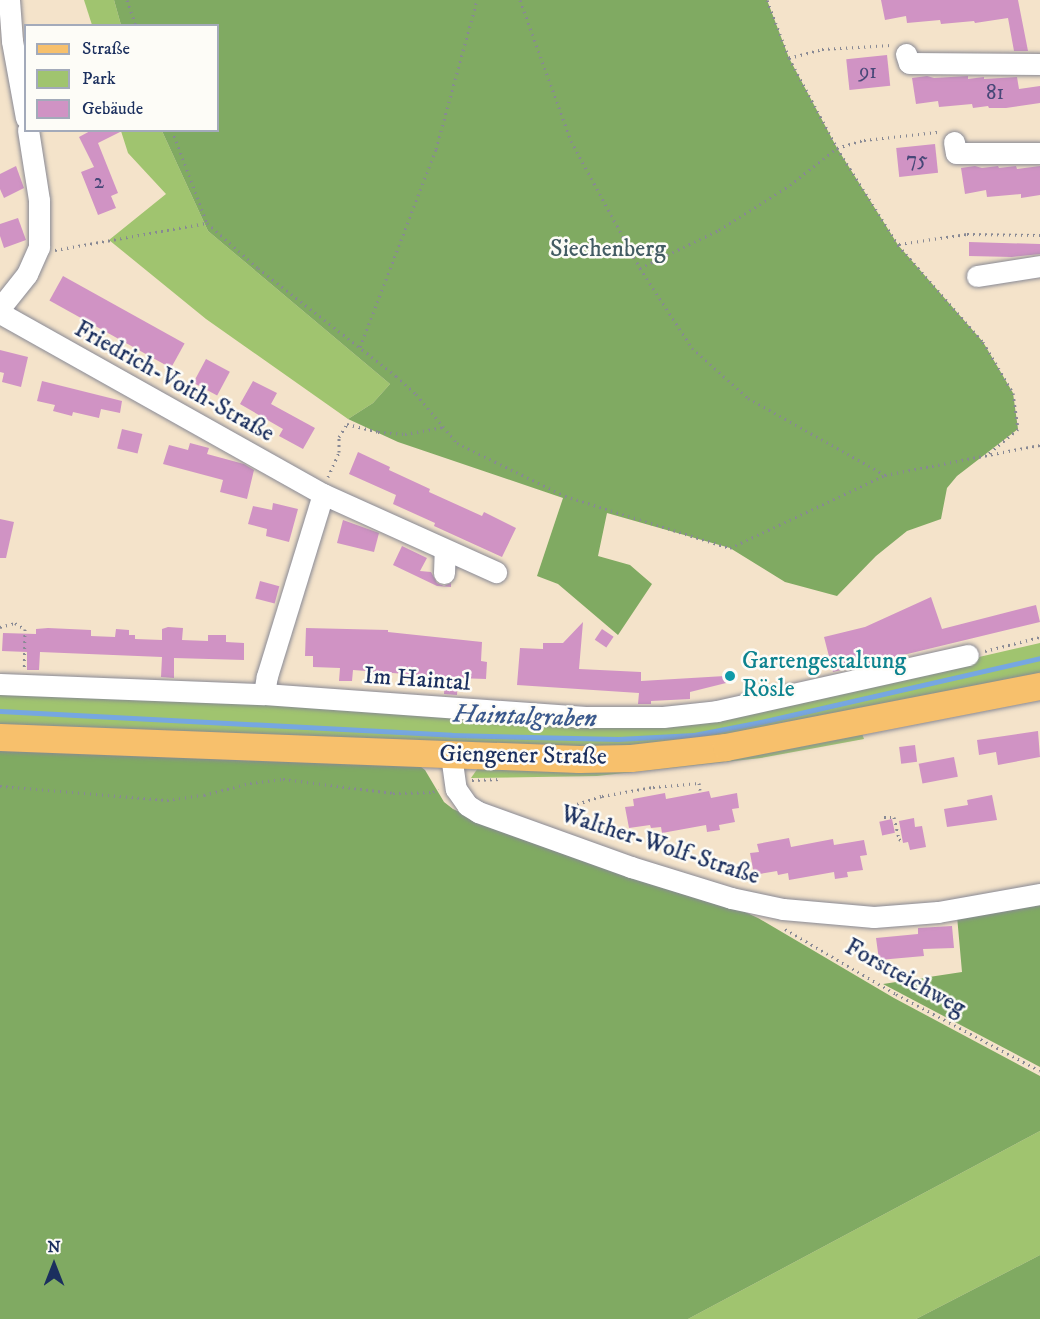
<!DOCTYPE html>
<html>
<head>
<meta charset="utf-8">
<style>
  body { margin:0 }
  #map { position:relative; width:1040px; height:1319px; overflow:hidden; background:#f4e3ca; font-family:"IM FELL DW Pica",serif }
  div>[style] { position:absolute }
  .green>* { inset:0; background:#a0c46f }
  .forest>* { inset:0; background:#80aa62 }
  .stream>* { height:5px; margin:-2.5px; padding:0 2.5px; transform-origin:2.5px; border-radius:2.5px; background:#76a7e1 }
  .building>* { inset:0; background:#d093c4; transform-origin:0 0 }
  .path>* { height:3px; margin-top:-1.5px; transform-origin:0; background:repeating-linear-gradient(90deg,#888994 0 1.5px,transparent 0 6px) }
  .roads { filter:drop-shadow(0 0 2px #888994) drop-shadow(0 0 2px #888994) }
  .minor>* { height:21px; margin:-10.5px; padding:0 10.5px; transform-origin:10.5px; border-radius:10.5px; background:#fff }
  .major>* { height:27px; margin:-13.5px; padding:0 13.5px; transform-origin:13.5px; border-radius:13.5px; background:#f7c06c }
  .dots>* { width:16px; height:16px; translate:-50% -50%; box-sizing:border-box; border:3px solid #fdfcf7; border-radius:50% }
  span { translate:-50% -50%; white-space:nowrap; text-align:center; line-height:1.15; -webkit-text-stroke:5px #fdfcf7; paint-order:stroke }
  .number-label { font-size:21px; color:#484878 }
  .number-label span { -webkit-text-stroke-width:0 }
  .park-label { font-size:24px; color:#435c63 }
  .street-label { font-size:24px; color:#1b2f5e }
  .culture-label { font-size:24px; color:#0d838f }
  .left { translate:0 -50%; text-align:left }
  .water-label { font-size:26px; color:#3b598c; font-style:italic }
  .legend { position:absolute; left:24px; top:24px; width:195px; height:108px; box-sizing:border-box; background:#fdfcf7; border:2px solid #a3aaba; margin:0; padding:8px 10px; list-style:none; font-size:18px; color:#1b2f5e }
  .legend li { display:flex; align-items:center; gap:12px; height:30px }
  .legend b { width:30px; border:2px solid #a3aaba }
  .north { position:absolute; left:24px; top:1235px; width:60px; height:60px; -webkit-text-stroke:4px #fdfcf7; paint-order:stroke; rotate:0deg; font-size:16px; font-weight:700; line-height:24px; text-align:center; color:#1b2f5e }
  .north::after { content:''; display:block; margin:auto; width:21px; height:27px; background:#1b2f5e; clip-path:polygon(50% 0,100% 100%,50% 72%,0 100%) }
</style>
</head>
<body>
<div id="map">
  <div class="green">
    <i style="clip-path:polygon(84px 0,114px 0,121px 25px,92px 25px)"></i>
    <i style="clip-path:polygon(121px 131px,162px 131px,208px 231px,390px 384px,373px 403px,348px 419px,206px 319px,109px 240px,166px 194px,128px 153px)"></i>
    <i style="clip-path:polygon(1040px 643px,1040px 678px,642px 750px,0 727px,0 692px,254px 700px,578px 724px,914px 672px)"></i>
    <i style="clip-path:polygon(861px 731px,864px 739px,761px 758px,597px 776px,471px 778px,478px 768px)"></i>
    <i style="clip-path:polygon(1040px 1131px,1040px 1255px,916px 1319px,688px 1319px)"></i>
  </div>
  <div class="forest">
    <i style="clip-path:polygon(114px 0,767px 0,789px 58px,837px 148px,898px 245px,983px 342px,1013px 393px,1018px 429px,957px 476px,947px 488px,941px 519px,907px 531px,876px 556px,837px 596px,785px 582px,730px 548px,607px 513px,598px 556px,630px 565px,652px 584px,618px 635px,558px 584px,537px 576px,563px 498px,398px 442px,348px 419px,373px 403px,390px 384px,208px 231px,162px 131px,218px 130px,218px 26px,121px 25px)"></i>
    <i style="clip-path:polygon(0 743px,416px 763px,425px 770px,444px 802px,453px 809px,477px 820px,732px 906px,758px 918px,894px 998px,1040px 1076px,1040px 1131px,688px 1319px,0 1319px)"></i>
    <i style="clip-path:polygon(1040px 901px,1040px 1067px,883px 984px,962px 972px,957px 916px)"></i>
    <i style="clip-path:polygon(1040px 1255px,1040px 1319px,916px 1319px)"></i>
  </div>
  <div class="stream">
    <i style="left:0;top:711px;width:452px;rotate:3deg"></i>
    <i style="left:451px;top:735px;width:167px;rotate:1.4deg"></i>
    <i style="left:618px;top:739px;width:76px;rotate:-3deg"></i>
    <i style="left:694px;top:735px;width:68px;rotate:-11deg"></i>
    <i style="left:761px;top:722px;width:286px;rotate:-12.9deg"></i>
  </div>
  <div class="building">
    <i style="clip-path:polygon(881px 0,1018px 0,1028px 51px,1014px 51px,1008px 18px,975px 23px,974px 21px,941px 24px,940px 20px,907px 23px,906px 16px,885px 20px)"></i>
    <i style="left:887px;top:55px;width:31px;height:41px;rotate:84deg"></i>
    <i style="clip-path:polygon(927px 76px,934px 78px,968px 76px,968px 79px,984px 77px,984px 79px,1017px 77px,1019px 89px,1040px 86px,1040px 103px,1006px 108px,989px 108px,988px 106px,973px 108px,972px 104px,939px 107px,938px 101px,916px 104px,912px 78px)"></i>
    <i style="clip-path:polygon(92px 130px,124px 130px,98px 143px,118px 193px,111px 196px,116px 208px,98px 215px,81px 172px,94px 167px,79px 137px)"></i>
    <i style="left:935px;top:144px;width:29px;height:39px;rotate:84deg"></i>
    <i style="clip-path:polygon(16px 166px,24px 188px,4px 198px,0 189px,0 174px)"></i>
    <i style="clip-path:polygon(975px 166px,982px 168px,998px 166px,999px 168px,1016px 166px,1017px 169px,1040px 166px,1040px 195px,1021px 198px,1021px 194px,987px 197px,986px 190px,965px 194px,961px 168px)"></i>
    <i style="clip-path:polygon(18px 218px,26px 240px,4px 248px,0 236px,0 224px)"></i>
    <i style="clip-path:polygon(969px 242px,1040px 244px,1040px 254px,1012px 257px,969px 256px)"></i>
    <i style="left:63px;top:276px;width:139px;height:28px;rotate:29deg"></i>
    <i style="clip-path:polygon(0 350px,28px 357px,21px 387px,2px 382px,4px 373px,0 372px)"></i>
    <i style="left:206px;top:359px;width:27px;height:27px;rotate:28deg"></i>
    <i style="clip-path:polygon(42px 381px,122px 401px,120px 413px,101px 409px,99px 418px,73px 412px,72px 416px,53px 411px,55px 405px,37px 401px)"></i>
    <i style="clip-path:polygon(253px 381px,277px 393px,271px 404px,315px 428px,303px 449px,279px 436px,283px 429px,240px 404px)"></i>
    <i style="left:122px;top:429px;width:21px;height:20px;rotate:14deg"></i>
    <i style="clip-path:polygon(190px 443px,209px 448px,207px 454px,244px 464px,254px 470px,247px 499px,220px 492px,223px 480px,163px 464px,169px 445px,188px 450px)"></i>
    <i style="clip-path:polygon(358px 452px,390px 467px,389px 470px,430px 489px,429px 492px,482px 516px,484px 512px,516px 528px,502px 557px,434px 526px,435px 523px,393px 504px,396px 495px,349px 474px)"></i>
    <i style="clip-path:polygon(273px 503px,298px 509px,289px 542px,266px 536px,267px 529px,248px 524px,253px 506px,272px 510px)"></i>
    <i style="clip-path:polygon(0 519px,14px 522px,6px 558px,0 558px)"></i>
    <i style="clip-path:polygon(343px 520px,379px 533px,374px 552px,337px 543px)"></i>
    <i style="clip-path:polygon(402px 546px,427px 558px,420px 571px,431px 572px,437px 583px,444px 586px,451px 583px,451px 587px,437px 586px,393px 565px)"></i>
    <i style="left:260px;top:581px;width:20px;height:18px;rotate:15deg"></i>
    <i style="clip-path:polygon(931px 597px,942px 629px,1036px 605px,1040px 622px,833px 672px,824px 637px,865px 627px)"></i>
    <i style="clip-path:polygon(583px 622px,579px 669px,641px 672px,641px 681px,725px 676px,726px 683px,690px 692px,690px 699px,651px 701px,651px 704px,638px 704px,639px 693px,517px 685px,520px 648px,543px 649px,543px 643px,563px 643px)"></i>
    <i style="clip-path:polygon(168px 627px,183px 628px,182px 640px,208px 641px,208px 635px,226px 635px,226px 642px,244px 643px,244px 660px,174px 658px,174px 678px,161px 677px,162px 657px,40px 652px,39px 670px,27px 670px,27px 652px,2px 651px,3px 633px,36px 634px,36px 629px,48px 628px,91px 630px,91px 636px,115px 637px,116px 629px,129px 630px,129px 635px,135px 635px,135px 639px,162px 640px,162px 629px)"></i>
    <i style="clip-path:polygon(306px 628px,388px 630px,388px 632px,482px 642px,481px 661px,487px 662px,486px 679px,458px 678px,457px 695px,444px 694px,445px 677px,353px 670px,352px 681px,339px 681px,340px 668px,313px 667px,313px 656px,305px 656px)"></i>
    <i style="left:602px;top:629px;width:14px;height:13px;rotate:34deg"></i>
    <i style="clip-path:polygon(1038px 731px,1040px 757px,998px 765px,996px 752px,979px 755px,977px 740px)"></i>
    <i style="left:915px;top:745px;width:17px;height:16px;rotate:83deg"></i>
    <i style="left:954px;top:757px;width:20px;height:36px;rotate:79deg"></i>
    <i style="clip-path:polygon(709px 791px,711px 798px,737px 793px,739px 808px,732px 809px,735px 822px,719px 825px,720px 830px,707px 832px,706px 825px,662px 833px,661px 827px,651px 828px,650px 825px,629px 828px,625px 807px,634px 806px,633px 799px,665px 793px,666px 799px)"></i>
    <i style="clip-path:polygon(992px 795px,997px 820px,947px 827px,944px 809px,968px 805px,967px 800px)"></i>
    <i style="clip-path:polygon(914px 818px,915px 827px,922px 826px,926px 847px,910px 850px,908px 842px,903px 843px,899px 821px)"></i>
    <i style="left:892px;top:819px;width:14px;height:13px;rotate:78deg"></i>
    <i style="clip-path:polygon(789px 838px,791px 847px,833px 839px,834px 845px,864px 840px,867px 855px,860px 856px,863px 870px,847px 872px,848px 877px,835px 879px,834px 872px,789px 880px,788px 873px,778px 875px,777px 871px,754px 875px,750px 853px,759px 852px,757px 844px)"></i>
    <i style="clip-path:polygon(952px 926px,954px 948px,923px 949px,924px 956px,879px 960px,876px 938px,918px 934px,918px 928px)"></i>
  </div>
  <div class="path">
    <i style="left:127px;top:0;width:28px;rotate:71deg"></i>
    <i style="left:520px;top:0;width:150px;rotate:70.1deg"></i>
    <i style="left:571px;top:141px;width:145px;rotate:61.5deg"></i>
    <i style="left:640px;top:268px;width:95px;rotate:57deg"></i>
    <i style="left:692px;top:348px;width:75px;rotate:41.8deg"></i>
    <i style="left:748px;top:398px;width:157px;rotate:29.3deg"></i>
    <i style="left:767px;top:0;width:62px;rotate:69.2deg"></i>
    <i style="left:789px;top:58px;width:102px;rotate:61.9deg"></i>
    <i style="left:837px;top:148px;width:115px;rotate:57.8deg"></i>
    <i style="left:898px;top:245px;width:129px;rotate:48.8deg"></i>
    <i style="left:983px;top:342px;width:59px;rotate:59.5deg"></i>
    <i style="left:1013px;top:393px;width:36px;rotate:82deg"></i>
    <i style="left:1018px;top:429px;width:38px;rotate:140deg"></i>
    <i style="left:789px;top:58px;width:34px;rotate:-15deg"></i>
    <i style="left:822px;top:49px;width:69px;rotate:-3.3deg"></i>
    <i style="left:172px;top:130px;width:99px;rotate:69.4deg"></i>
    <i style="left:207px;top:223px;width:68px;rotate:41.4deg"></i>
    <i style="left:258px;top:268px;width:175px;rotate:38deg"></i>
    <i style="left:396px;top:376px;width:27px;rotate:42deg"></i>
    <i style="left:416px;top:394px;width:64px;rotate:50.1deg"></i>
    <i style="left:457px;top:443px;width:120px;rotate:26.1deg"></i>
    <i style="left:565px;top:496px;width:173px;rotate:17.5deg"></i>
    <i style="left:730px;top:548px;width:171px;rotate:-25.2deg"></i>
    <i style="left:885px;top:475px;width:158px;rotate:-11deg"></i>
    <i style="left:899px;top:244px;width:69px;rotate:-8.4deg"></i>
    <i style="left:967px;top:234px;width:73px;rotate:0.8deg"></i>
    <i style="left:55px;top:250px;width:154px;rotate:-10.1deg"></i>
    <i style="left:640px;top:268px;width:88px;rotate:-25.7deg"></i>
    <i style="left:719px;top:230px;width:84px;rotate:-32.4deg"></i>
    <i style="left:790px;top:185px;width:60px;rotate:-38.2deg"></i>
    <i style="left:837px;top:148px;width:28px;rotate:-17deg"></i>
    <i style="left:864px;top:140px;width:74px;rotate:-6.2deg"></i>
    <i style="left:360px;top:347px;width:212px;rotate:-69deg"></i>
    <i style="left:436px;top:149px;width:155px;rotate:-74.6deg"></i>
    <i style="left:328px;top:477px;width:27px;rotate:-66deg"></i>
    <i style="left:339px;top:452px;width:15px;rotate:-90deg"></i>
    <i style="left:339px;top:437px;width:15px;rotate:-58deg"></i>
    <i style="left:347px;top:424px;width:32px;rotate:14deg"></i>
    <i style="left:378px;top:432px;width:27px;rotate:4deg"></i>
    <i style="left:405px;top:434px;width:40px;rotate:-10deg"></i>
    <i style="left:0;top:627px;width:16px;rotate:-15deg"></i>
    <i style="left:15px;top:623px;width:12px;rotate:31deg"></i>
    <i style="left:25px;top:629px;width:39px;rotate:91deg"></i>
    <i style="left:985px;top:651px;width:57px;rotate:-14.3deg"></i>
    <i style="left:472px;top:780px;width:29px;rotate:-2deg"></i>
    <i style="left:0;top:786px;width:168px;rotate:4.8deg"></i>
    <i style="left:167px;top:800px;width:37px;rotate:-8deg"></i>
    <i style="left:204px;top:795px;width:48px;rotate:-14.6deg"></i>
    <i style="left:250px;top:783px;width:33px;rotate:-7deg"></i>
    <i style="left:283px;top:779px;width:111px;rotate:7.3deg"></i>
    <i style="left:393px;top:793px;width:40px;rotate:-1.4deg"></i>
    <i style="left:433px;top:792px;width:6px;rotate:-31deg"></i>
    <i style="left:577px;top:804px;width:26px;rotate:-18deg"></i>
    <i style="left:602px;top:796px;width:52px;rotate:-10deg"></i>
    <i style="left:653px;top:787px;width:46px;rotate:-5deg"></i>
    <i style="left:699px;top:783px;width:7px;rotate:82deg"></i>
    <i style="left:884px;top:817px;width:10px"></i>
    <i style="left:894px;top:817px;width:23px;rotate:77deg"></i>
    <i style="left:899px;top:839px;width:4px;rotate:27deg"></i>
    <i style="left:785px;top:929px;width:129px;rotate:30.4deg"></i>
    <i style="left:896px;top:994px;width:163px;rotate:28.1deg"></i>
  </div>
  <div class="roads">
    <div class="minor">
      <i style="left:9px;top:0;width:41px;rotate:85.8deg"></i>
      <i style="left:12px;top:41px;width:78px;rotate:79.7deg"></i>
      <i style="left:906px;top:54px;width:9px;rotate:72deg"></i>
      <i style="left:909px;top:63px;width:131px;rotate:0.4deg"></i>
      <i style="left:954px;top:142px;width:11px;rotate:80deg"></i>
      <i style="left:956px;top:153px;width:84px"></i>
      <i style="left:977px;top:276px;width:64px;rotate:-9deg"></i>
      <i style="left:0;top:308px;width:43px;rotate:-51.5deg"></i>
      <i style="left:27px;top:274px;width:30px;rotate:-66deg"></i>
      <i style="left:39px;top:247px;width:47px;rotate:-90deg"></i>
      <i style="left:39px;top:200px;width:71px;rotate:-98.9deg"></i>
      <i style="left:0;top:313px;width:370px;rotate:29.3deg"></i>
      <i style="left:323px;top:494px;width:190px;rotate:24.3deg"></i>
      <i style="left:444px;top:573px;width:23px;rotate:-88deg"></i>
      <i style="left:0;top:684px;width:264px;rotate:2.2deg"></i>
      <i style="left:264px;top:694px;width:322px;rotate:4.1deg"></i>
      <i style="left:585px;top:717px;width:78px"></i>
      <i style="left:663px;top:717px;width:54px;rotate:-6.3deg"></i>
      <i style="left:717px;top:711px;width:257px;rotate:-12.6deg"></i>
      <i style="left:264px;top:694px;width:18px;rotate:-81deg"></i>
      <i style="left:267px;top:676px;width:190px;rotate:-72.9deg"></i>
      <i style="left:451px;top:755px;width:34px;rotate:82deg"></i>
      <i style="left:456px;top:789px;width:19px;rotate:55deg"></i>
      <i style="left:467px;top:805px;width:13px;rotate:32deg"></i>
      <i style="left:478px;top:812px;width:163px;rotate:19.8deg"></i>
      <i style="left:631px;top:867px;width:105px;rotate:17.2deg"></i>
      <i style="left:731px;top:898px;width:53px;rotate:11.9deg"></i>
      <i style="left:783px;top:909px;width:91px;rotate:5deg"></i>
      <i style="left:874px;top:917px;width:64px;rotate:-4.5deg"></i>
      <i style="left:938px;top:912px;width:104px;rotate:-10deg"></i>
    </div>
    <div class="major">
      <i style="left:0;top:737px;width:579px;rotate:2.18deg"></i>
      <i style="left:579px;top:759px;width:52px;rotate:-1.1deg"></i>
      <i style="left:631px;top:758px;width:96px;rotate:-6.6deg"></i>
      <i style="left:726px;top:747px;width:320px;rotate:-11deg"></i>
    </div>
  </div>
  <div class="dots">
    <i style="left:730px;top:676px;background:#0f9aa8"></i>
  </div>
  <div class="number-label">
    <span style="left:868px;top:72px">91</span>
    <span style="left:995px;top:93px">81</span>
    <span style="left:917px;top:160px">75</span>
    <span style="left:99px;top:182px">2</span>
  </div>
  <div class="park-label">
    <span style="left:608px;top:250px">Siechenberg</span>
  </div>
  <div class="street-label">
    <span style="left:174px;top:382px;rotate:29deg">Friedrich-Voith-Straße</span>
    <span style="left:417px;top:680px;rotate:4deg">Im Haintal</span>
    <span style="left:523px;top:756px;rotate:1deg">Giengener Straße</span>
    <span style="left:660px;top:846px;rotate:18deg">Walther-Wolf-Straße</span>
    <span style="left:905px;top:978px;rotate:29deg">Forstteichweg</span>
  </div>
  <div class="culture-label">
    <span class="left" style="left:742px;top:676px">Gartengestaltung<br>Rösle</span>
  </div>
  <div class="water-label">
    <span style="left:525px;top:717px;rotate:2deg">Haintalgraben</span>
  </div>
  <ul class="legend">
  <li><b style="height:8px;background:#f7c06c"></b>Straße</li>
  <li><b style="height:16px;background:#a0c46f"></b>Park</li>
  <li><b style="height:16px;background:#d093c4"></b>Gebäude</li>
  </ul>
  <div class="north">N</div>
</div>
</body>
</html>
